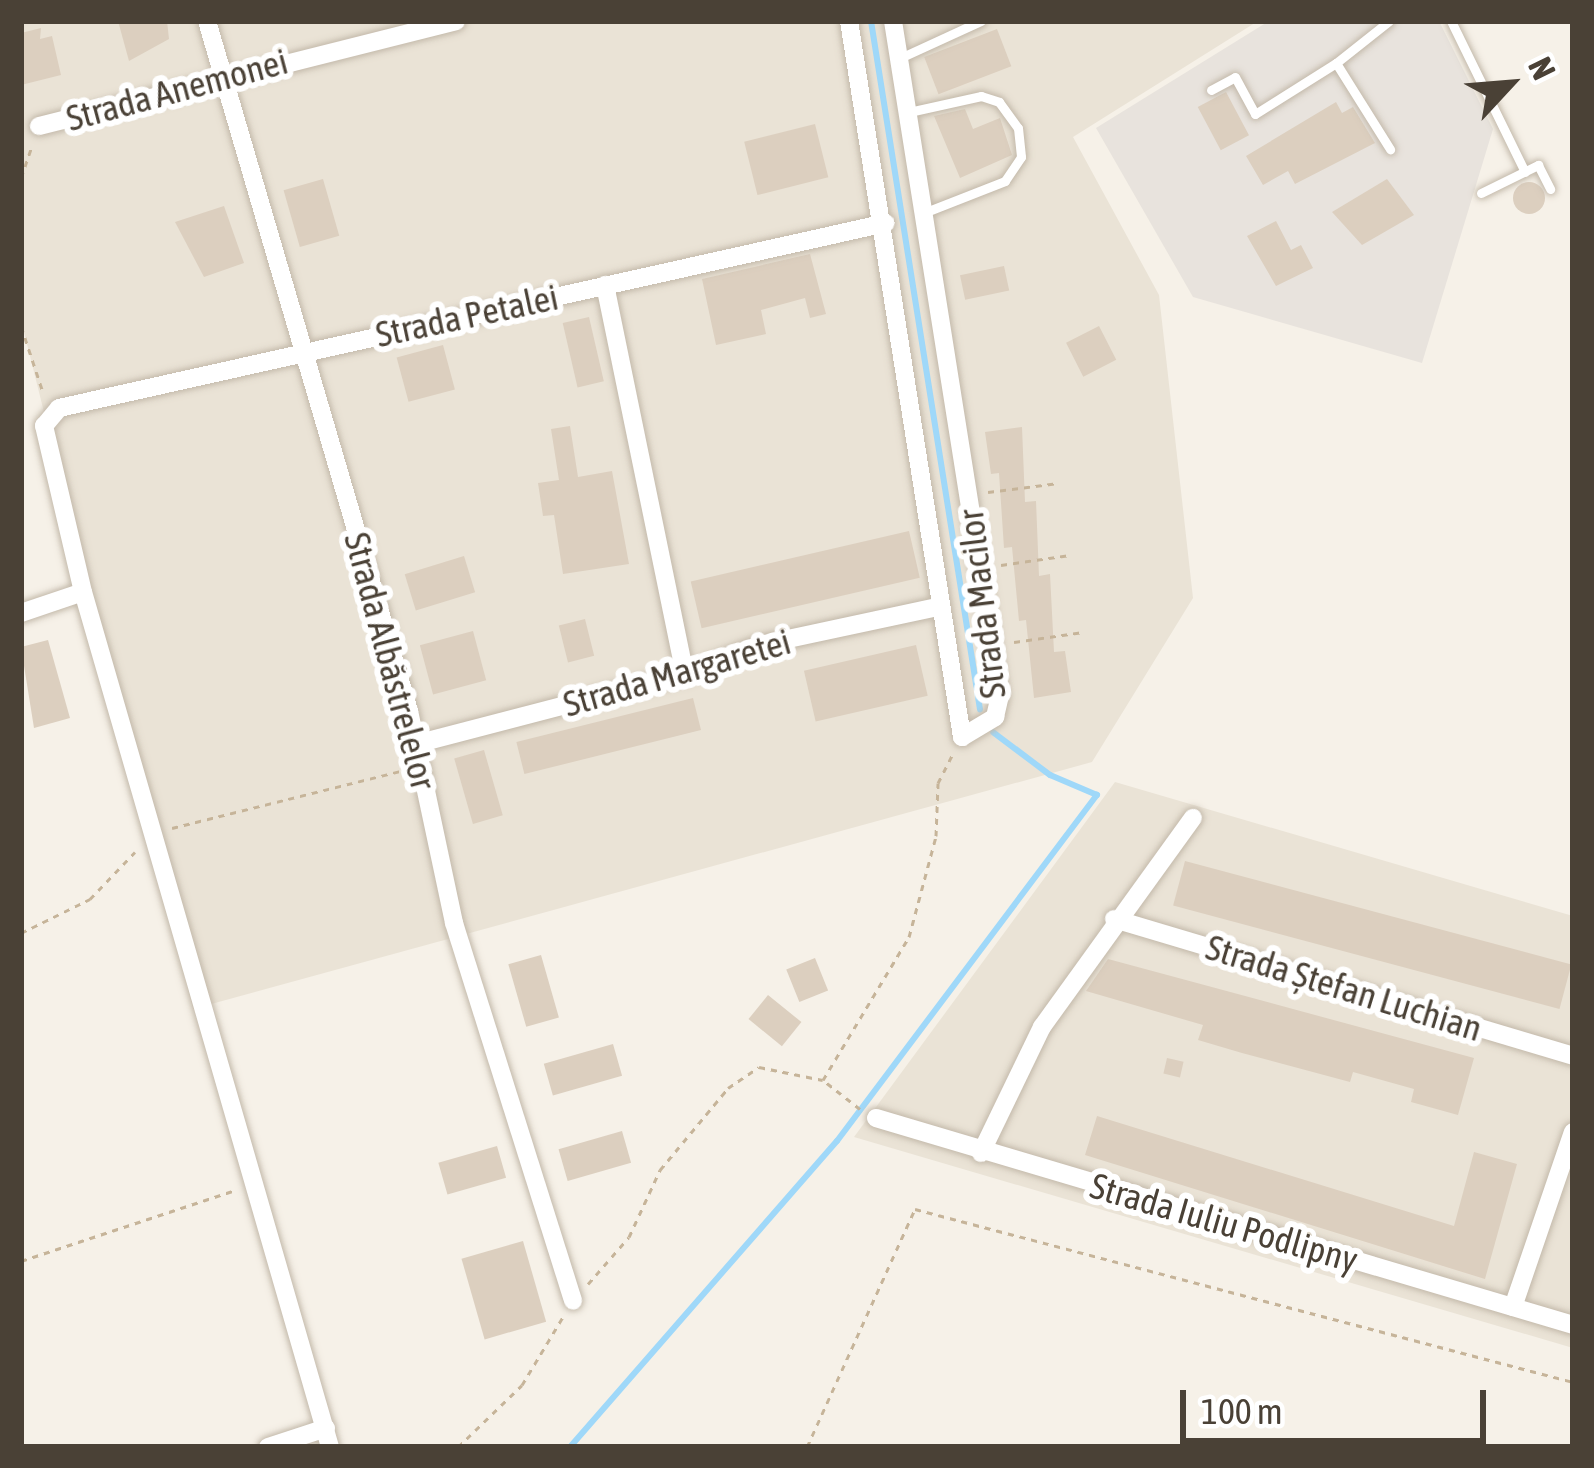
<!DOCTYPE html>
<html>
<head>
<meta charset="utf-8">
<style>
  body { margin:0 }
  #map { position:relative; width:1594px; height:1468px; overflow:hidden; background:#f6f1e8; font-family:"Asap Condensed",sans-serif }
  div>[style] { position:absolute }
  .residential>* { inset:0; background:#eae3d6 }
  .industrial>* { inset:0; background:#e8e3dd }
  .stream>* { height:6px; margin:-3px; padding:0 3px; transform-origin:3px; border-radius:3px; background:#9fd8f9 }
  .building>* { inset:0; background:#dccfbf; transform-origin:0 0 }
  .round { border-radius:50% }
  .path>* { height:3px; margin-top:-1.5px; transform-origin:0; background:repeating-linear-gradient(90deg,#c6b499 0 6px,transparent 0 12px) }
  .roads { filter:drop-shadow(0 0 3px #c3b9aa) drop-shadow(0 0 3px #c3b9aa) }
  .service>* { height:9px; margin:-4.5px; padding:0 4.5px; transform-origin:4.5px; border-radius:4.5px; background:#fff }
  .minor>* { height:18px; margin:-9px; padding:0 9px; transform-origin:9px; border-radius:9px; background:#fff }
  span { translate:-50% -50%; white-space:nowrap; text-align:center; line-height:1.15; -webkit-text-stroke:12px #fff; paint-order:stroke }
  .street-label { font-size:36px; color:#4a4136 }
  .frame { position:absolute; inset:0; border:24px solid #4a4136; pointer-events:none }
  .north { position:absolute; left:1450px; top:24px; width:120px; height:120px; -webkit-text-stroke:9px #fff; paint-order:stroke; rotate:64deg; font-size:33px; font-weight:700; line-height:48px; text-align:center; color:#4a4136 }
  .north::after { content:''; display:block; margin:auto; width:42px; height:54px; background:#4a4136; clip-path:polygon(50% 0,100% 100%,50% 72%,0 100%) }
  .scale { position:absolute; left:1180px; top:1390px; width:306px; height:54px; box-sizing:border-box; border:6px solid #4a4136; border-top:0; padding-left:15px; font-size:36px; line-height:42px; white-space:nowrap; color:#4a4136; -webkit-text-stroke:9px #fff; paint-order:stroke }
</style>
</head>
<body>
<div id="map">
  <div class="residential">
    <i style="clip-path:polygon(21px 21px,1258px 21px,1073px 137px,1159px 295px,1193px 598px,1092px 762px,193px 1009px,21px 320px)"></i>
    <i style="clip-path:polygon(1115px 782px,1573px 916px,1573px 1348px,854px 1137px)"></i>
  </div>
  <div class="industrial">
    <i style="clip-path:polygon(1269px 21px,1439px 21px,1493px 129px,1422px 363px,1193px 297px,1096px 128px)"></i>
  </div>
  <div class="stream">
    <i style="left:871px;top:21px;width:697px;rotate:81deg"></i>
    <i style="left:570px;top:1447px;width:406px;rotate:-48.9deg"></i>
    <i style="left:837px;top:1141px;width:433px;rotate:-53.1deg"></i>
    <i style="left:1097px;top:795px;width:51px;rotate:-156.9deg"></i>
    <i style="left:1050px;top:775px;width:71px;rotate:-143deg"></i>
  </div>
  <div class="building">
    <i style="clip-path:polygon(118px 21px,167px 21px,169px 39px,129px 61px)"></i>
    <i style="clip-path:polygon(41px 28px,40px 39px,52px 36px,61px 75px,21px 85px,21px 33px)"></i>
    <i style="left:997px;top:29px;width:40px;height:78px;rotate:69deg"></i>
    <i style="left:1226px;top:92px;width:49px;height:32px;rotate:62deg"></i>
    <i style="clip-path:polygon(1336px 102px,1342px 113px,1353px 107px,1375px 143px,1295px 184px,1288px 171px,1263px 185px,1246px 156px)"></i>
    <i style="clip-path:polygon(965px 109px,973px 129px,1000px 118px,1012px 155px,960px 178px,934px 116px)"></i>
    <i style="left:815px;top:124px;width:55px;height:73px;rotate:76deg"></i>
    <i style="left:323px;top:179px;width:59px;height:41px;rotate:74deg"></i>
    <i style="clip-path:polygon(1387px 179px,1414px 215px,1362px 245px,1332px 212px)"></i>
    <i class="round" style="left:1513px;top:182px;width:32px;height:32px"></i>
    <i style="clip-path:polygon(224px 206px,244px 263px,204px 277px,175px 222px)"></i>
    <i style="clip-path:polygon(1276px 221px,1291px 250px,1301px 245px,1313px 268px,1276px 286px,1247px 236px)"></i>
    <i style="clip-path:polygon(810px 254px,826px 314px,810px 318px,805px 298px,761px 310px,766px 334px,716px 345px,702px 279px)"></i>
    <i style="left:1004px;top:266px;width:25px;height:45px;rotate:78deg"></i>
    <i style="left:589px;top:317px;width:66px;height:27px;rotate:77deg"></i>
    <i style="left:1099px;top:326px;width:38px;height:37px;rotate:63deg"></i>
    <i style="left:443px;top:345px;width:46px;height:48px;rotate:75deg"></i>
    <i style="clip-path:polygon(570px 426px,578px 477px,612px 471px,629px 564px,563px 574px,554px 515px,543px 516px,538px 483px,559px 480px,551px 429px)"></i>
    <i style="clip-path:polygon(1022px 427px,1025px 502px,1036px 501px,1039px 576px,1050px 574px,1054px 652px,1065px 651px,1071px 692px,1034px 698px,1026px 620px,1019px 621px,1012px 547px,1004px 548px,999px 473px,991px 474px,985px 432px)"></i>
    <i style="left:909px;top:531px;width:48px;height:224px;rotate:77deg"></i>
    <i style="left:464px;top:556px;width:38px;height:62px;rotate:73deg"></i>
    <i style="left:585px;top:619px;width:38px;height:27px;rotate:76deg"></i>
    <i style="left:473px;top:631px;width:51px;height:55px;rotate:75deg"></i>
    <i style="clip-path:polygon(48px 640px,70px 718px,34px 728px,21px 647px)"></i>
    <i style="left:916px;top:645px;width:52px;height:115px;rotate:77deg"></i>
    <i style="left:693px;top:698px;width:33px;height:182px;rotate:76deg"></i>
    <i style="left:484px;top:750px;width:68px;height:31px;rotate:74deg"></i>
    <i style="left:1185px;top:861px;width:400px;height:46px;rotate:15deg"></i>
    <i style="left:541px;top:955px;width:65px;height:34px;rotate:74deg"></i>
    <i style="left:815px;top:958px;width:35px;height:31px;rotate:68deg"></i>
    <i style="clip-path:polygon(1108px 959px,1474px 1058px,1458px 1115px,1411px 1102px,1414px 1089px,1353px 1072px,1350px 1082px,1242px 1053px,1198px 1040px,1203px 1025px,1086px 991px)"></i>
    <i style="left:768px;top:995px;width:43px;height:31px;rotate:39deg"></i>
    <i style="left:613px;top:1044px;width:33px;height:72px;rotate:74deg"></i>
    <i style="left:1167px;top:1058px;width:17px;height:16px;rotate:13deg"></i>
    <i style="clip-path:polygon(1097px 1116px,1454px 1226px,1474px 1152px,1517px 1164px,1485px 1279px,1085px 1155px)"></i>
    <i style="left:622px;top:1131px;width:33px;height:66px;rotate:74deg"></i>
    <i style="left:497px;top:1146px;width:33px;height:61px;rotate:74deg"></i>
    <i style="left:523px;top:1241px;width:84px;height:64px;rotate:74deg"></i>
  </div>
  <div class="path">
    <i style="left:21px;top:178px;width:34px;rotate:-71deg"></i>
    <i style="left:21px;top:326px;width:70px;rotate:71.6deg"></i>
    <i style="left:988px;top:492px;width:71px;rotate:-7.3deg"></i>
    <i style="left:1001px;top:565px;width:70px;rotate:-8.2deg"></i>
    <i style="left:1014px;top:642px;width:70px;rotate:-8.2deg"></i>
    <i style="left:172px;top:828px;width:236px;rotate:-14deg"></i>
    <i style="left:21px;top:933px;width:77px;rotate:-26.2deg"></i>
    <i style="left:90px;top:899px;width:65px;rotate:-46.2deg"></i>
    <i style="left:860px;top:1109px;width:47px;rotate:-141.9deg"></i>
    <i style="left:823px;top:1080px;width:167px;rotate:-59deg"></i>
    <i style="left:909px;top:937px;width:105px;rotate:-75deg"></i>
    <i style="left:936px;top:836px;width:53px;rotate:-87.8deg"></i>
    <i style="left:938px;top:783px;width:33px;rotate:-63deg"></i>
    <i style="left:21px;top:1261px;width:226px;rotate:-18.3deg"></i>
    <i style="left:588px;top:1284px;width:62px;rotate:-48.9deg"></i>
    <i style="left:629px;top:1237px;width:74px;rotate:-65.2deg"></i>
    <i style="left:660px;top:1170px;width:107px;rotate:-50.3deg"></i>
    <i style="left:728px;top:1088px;width:37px;rotate:-34deg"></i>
    <i style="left:759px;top:1067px;width:65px;rotate:11.5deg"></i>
    <i style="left:458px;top:1447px;width:89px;rotate:-44.1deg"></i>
    <i style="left:522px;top:1385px;width:82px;rotate:-59deg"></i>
    <i style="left:807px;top:1447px;width:261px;rotate:-65.6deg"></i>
    <i style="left:915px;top:1209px;width:680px;rotate:14.73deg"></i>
  </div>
  <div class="roads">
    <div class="service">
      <i style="left:1389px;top:21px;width:68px;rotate:141.6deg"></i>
      <i style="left:1336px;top:63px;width:102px;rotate:57.9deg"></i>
      <i style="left:1451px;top:21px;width:168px;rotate:63.9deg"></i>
      <i style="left:900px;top:58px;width:89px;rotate:-24.6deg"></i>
      <i style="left:1211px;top:90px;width:27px;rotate:-28deg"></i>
      <i style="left:1235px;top:77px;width:42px;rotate:61.6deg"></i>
      <i style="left:1255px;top:114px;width:96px;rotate:-32.2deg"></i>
      <i style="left:909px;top:112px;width:74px;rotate:-12.5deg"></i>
      <i style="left:981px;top:96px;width:19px;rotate:18deg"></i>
      <i style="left:999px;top:102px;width:32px;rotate:54deg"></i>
      <i style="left:1018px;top:128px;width:29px;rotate:84deg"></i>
      <i style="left:1021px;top:157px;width:29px;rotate:124deg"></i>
      <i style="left:1005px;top:181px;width:85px;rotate:158.6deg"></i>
      <i style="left:1481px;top:193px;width:64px;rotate:-26.2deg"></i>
      <i style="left:1538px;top:165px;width:27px;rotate:63deg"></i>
    </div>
    <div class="minor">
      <i style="left:207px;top:21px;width:719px;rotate:73.68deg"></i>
      <i style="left:409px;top:711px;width:217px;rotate:78deg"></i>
      <i style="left:454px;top:923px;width:396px;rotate:72.5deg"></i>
      <i style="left:849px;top:21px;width:725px;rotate:81.03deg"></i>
      <i style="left:962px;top:737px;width:39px;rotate:-31deg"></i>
      <i style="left:995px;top:717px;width:22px;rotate:-77deg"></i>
      <i style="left:1000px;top:696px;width:683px;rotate:-99.01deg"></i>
      <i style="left:39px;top:126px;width:430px;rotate:-14.1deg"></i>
      <i style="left:605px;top:285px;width:397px;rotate:78.4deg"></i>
      <i style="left:21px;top:613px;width:65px;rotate:-18.7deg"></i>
      <i style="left:416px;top:744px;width:278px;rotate:-14.6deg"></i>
      <i style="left:685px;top:674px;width:80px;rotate:-21.1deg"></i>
      <i style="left:760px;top:645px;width:182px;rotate:-12.1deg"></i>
      <i style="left:1114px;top:919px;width:479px;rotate:16.6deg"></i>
      <i style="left:876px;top:1118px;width:727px;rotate:16.54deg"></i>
      <i style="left:981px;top:1153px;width:140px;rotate:-64.2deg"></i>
      <i style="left:1042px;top:1027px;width:258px;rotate:-54.2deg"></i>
      <i style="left:1513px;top:1307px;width:185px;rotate:-71.1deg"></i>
      <i style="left:268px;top:1447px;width:61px;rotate:-18.1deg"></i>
      <i style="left:330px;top:1447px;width:890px;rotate:-106.11deg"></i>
      <i style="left:83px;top:592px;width:171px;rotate:-103.2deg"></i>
      <i style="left:44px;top:426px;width:23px;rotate:-50deg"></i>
      <i style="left:59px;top:408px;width:847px;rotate:-12.61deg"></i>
    </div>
  </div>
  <div class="street-label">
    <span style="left:177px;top:90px;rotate:-15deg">Strada Anemonei</span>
    <span style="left:467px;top:316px;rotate:-12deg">Strada Petalei</span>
    <span style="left:982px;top:604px;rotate:-97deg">Strada Macilor</span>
    <span style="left:390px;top:661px;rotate:75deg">Strada Albăstrelelor</span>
    <span style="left:677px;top:673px;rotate:-16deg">Strada Margaretei</span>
    <span style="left:1344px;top:988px;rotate:17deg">Strada Ștefan Luchian</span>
    <span style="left:1224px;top:1223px;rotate:16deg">Strada Iuliu Podlipny</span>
  </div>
  <div class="frame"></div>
  <div class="north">N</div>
  <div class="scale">100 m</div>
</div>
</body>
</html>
